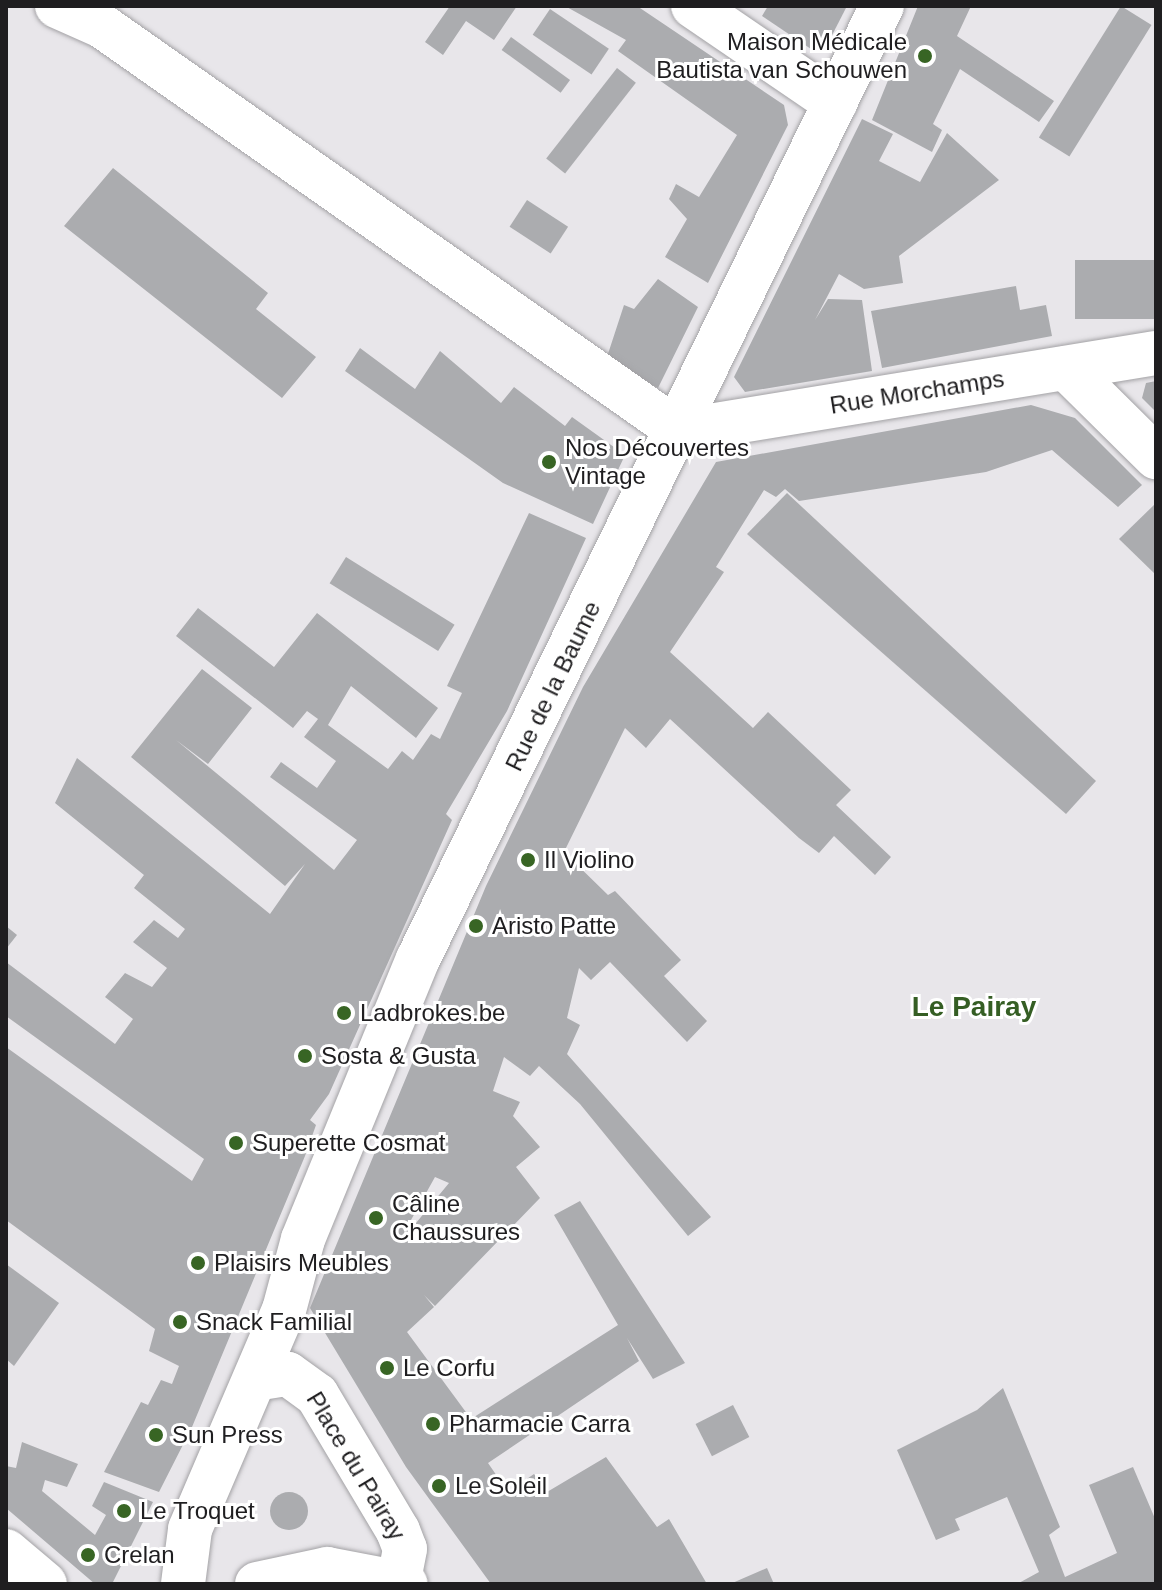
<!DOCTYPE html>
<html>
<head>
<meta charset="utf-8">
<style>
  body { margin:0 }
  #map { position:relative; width:1162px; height:1590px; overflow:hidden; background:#e8e6ea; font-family:Helvetica,sans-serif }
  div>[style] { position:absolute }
  .building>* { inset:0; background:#abacaf; transform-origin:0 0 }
  .round { border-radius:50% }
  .roads { filter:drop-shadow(0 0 2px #a3a2a5) drop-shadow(0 0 2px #a3a2a5) }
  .minor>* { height:44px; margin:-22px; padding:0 22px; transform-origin:22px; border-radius:22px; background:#fff }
  .major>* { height:44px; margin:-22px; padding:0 22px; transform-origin:22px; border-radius:22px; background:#fff }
  .dots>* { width:22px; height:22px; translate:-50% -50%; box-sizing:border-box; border:4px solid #fff; border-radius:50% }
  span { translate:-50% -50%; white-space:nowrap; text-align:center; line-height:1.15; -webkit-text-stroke:6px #fff; paint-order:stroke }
  .poi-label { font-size:24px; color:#1f1e20 }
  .right { translate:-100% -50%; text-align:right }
  .left { translate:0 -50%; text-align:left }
  .street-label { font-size:24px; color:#1f1e20 }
  .quarter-label { font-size:28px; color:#355e24; font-weight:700 }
  .frame { position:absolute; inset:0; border:8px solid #1f1e20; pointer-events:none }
</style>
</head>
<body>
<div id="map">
  <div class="building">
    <i style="clip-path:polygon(450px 6px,517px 6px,494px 40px,466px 21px,443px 55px,425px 42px)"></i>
    <i style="clip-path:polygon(565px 6px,637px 6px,784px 105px,788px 125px,708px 283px,665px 257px,687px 219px,669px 199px,676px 184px,699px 197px,737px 135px,618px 51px,626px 40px)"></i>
    <i style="clip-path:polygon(768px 6px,847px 6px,827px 45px,811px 49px,762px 16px)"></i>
    <i style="clip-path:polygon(918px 6px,971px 6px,957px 36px,1054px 101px,1039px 122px,960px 69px,933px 124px,942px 130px,932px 152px,872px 120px)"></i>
    <i style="left:1121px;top:6px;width:36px;height:155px;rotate:32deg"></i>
    <i style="left:550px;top:9px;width:71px;height:31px;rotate:34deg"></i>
    <i style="left:511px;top:37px;width:73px;height:16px;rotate:36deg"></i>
    <i style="left:617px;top:68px;width:24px;height:115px;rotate:38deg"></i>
    <i style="clip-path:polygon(862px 119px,893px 134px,879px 161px,920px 182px,947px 133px,999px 180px,899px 256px,903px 283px,864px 289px,839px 274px,815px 320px,828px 299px,862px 300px,872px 371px,745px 392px,734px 377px)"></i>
    <i style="clip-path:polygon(113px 168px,268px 293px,256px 309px,316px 357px,282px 398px,64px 226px)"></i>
    <i style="left:527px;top:200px;width:49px;height:32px;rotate:33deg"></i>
    <i style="left:1156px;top:260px;width:59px;height:81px;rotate:90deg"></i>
    <i style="clip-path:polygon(658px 279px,698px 307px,658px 388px,605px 363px,624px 305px,634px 309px)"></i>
    <i style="clip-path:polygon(1016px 286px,1020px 310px,1046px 305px,1052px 336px,882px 368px,871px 311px)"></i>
    <i style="clip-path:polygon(360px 348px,415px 389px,440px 351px,501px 403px,514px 387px,565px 426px,572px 417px,625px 455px,593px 524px,503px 483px,345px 371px)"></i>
    <i style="clip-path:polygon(1156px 381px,1156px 412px,1142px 398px,1146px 383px)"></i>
    <i style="clip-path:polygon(evenodd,1031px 405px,1075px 418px,1142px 485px,1118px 507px,1052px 450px,986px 472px,799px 501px,785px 489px,776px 497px,764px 490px,716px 567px,724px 572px,670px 652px,753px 728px,768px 712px,851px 790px,836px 805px,891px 857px,875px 875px,834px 836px,819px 853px,799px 838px,670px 719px,646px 748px,625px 728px,564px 852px,608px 895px,615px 891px,681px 960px,664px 976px,707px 1021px,687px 1042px,610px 962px,591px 980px,579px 968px,567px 1018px,580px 1025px,567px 1054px,711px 1217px,688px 1236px,580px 1104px,539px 1066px,530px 1076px,504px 1057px,493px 1091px,520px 1102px,513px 1116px,540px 1147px,516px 1167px,540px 1198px,435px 1306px,424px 1295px,434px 1307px,407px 1332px,471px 1419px,618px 1325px,554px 1215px,580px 1201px,685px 1363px,653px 1379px,627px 1338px,639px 1361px,488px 1463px,508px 1492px,534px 1474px,547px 1492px,606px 1457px,657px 1527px,669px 1519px,707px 1584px,491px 1584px,406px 1467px,310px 1308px,486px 886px,583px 687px,716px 462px,1031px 405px,435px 1177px,449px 1183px,416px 1223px,411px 1220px,435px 1177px)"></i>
    <i style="clip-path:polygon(787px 493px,1096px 781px,1066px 814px,747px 534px)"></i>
    <i style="clip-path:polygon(1156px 503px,1156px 575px,1119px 539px)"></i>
    <i style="clip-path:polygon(529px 513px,586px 538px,507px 711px,446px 814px,452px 820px,329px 1094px,310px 1120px,316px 1125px,305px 1156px,192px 1427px,159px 1492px,104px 1472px,141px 1402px,148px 1405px,161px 1380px,172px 1384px,179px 1366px,149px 1351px,155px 1329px,6px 1220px,6px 1047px,192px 1181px,204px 1159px,6px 1016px,6px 962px,115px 1044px,133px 1019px,105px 997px,125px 973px,152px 987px,167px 968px,133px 942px,154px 920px,178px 938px,185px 929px,134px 888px,144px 875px,55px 803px,77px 758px,270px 914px,305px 864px,285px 886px,131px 757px,202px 669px,252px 708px,208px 764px,176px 740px,334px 870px,357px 840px,270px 777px,281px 762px,317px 788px,336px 761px,304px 737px,318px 719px,307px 711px,293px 728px,176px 636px,198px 608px,274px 667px,317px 613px,438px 708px,416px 738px,351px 686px,328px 725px,388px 769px,402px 751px,413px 760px,431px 734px,440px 739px,462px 693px,447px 686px)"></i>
    <i style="left:346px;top:557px;width:128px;height:31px;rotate:32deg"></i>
    <i style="clip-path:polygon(6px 926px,17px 935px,6px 949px)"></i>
    <i style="clip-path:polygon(6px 1264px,59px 1303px,14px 1366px,6px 1359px)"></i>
    <i style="clip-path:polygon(1003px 1388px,1060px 1527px,1049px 1535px,1065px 1577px,1117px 1553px,1089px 1485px,1133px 1467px,1156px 1521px,1156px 1584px,1017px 1584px,1039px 1572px,1007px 1497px,955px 1519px,960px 1530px,936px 1540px,897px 1450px,977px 1410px)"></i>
    <i style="left:733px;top:1405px;width:36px;height:42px;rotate:63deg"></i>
    <i style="clip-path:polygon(22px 1442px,78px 1464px,67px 1487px,45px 1480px,42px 1491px,95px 1535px,106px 1515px,92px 1506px,104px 1482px,153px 1502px,112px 1584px,95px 1584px,6px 1508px,6px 1466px,16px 1468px)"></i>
    <i class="round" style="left:270px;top:1492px;width:38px;height:38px"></i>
    <i style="clip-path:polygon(767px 1568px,774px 1584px,730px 1584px)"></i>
  </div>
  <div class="roads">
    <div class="minor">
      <i style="left:57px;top:6px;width:49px;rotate:24deg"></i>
      <i style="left:102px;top:26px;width:705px;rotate:35.07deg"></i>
      <i style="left:679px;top:431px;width:483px;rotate:-9.3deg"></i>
      <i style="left:693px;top:6px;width:172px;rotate:34.3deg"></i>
      <i style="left:1066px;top:368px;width:127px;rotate:44.7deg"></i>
      <i style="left:255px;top:1379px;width:33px;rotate:-9deg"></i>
      <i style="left:288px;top:1374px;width:36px;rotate:36deg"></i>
      <i style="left:317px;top:1395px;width:158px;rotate:59.2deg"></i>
      <i style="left:398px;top:1531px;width:19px;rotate:69deg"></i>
      <i style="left:405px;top:1549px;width:33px;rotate:101deg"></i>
      <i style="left:6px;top:1551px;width:51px;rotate:40.2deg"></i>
      <i style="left:183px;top:1584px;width:55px;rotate:-82.7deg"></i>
      <i style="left:190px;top:1529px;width:238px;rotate:-66.8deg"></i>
      <i style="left:284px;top:1310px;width:73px;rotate:-75deg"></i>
      <i style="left:303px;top:1239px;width:303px;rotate:-67.7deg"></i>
      <i style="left:418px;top:959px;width:1060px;rotate:-64.04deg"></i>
    </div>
    <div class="major">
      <i style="left:257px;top:1584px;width:72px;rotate:-12.1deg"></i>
      <i style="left:327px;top:1569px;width:80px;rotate:10.8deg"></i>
    </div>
  </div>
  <div class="dots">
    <i style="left:925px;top:56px;background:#386524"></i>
    <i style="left:549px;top:462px;background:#386524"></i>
    <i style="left:528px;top:860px;background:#386524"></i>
    <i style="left:476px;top:926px;background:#386524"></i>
    <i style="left:344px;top:1013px;background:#386524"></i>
    <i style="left:305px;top:1056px;background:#386524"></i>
    <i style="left:236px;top:1143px;background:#386524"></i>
    <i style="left:376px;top:1218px;background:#386524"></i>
    <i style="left:198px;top:1263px;background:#386524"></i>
    <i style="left:180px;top:1322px;background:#386524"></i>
    <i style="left:387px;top:1368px;background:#386524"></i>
    <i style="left:433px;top:1424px;background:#386524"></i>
    <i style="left:156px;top:1435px;background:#386524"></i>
    <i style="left:439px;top:1486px;background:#386524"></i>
    <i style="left:124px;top:1511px;background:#386524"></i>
    <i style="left:88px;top:1555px;background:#386524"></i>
  </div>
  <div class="poi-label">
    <span class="right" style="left:907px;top:56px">Maison Médicale<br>Bautista van Schouwen</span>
    <span class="left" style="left:565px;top:462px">Nos Découvertes<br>Vintage</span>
    <span class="left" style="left:544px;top:860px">Il Violino</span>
    <span class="left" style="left:492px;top:926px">Aristo Patte</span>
    <span class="left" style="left:360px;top:1013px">Ladbrokes.be</span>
    <span class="left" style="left:321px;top:1056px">Sosta &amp; Gusta</span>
    <span class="left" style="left:252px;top:1143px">Superette Cosmat</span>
    <span class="left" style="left:392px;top:1218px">Câline<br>Chaussures</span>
    <span class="left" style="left:214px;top:1263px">Plaisirs Meubles</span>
    <span class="left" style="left:196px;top:1322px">Snack Familial</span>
    <span class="left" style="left:403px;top:1368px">Le Corfu</span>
    <span class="left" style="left:449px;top:1424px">Pharmacie Carra</span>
    <span class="left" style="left:172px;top:1435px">Sun Press</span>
    <span class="left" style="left:455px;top:1486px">Le Soleil</span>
    <span class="left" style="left:140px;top:1511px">Le Troquet</span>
    <span class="left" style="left:104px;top:1555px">Crelan</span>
  </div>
  <div class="street-label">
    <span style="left:917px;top:392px;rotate:-9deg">Rue Morchamps</span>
    <span style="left:553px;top:686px;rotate:-64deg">Rue de la Baume</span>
    <span style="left:356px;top:1466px;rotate:59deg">Place du Pairay</span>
  </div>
  <div class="quarter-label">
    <span style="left:974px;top:1007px">Le Pairay</span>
  </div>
  <div class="frame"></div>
</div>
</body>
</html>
